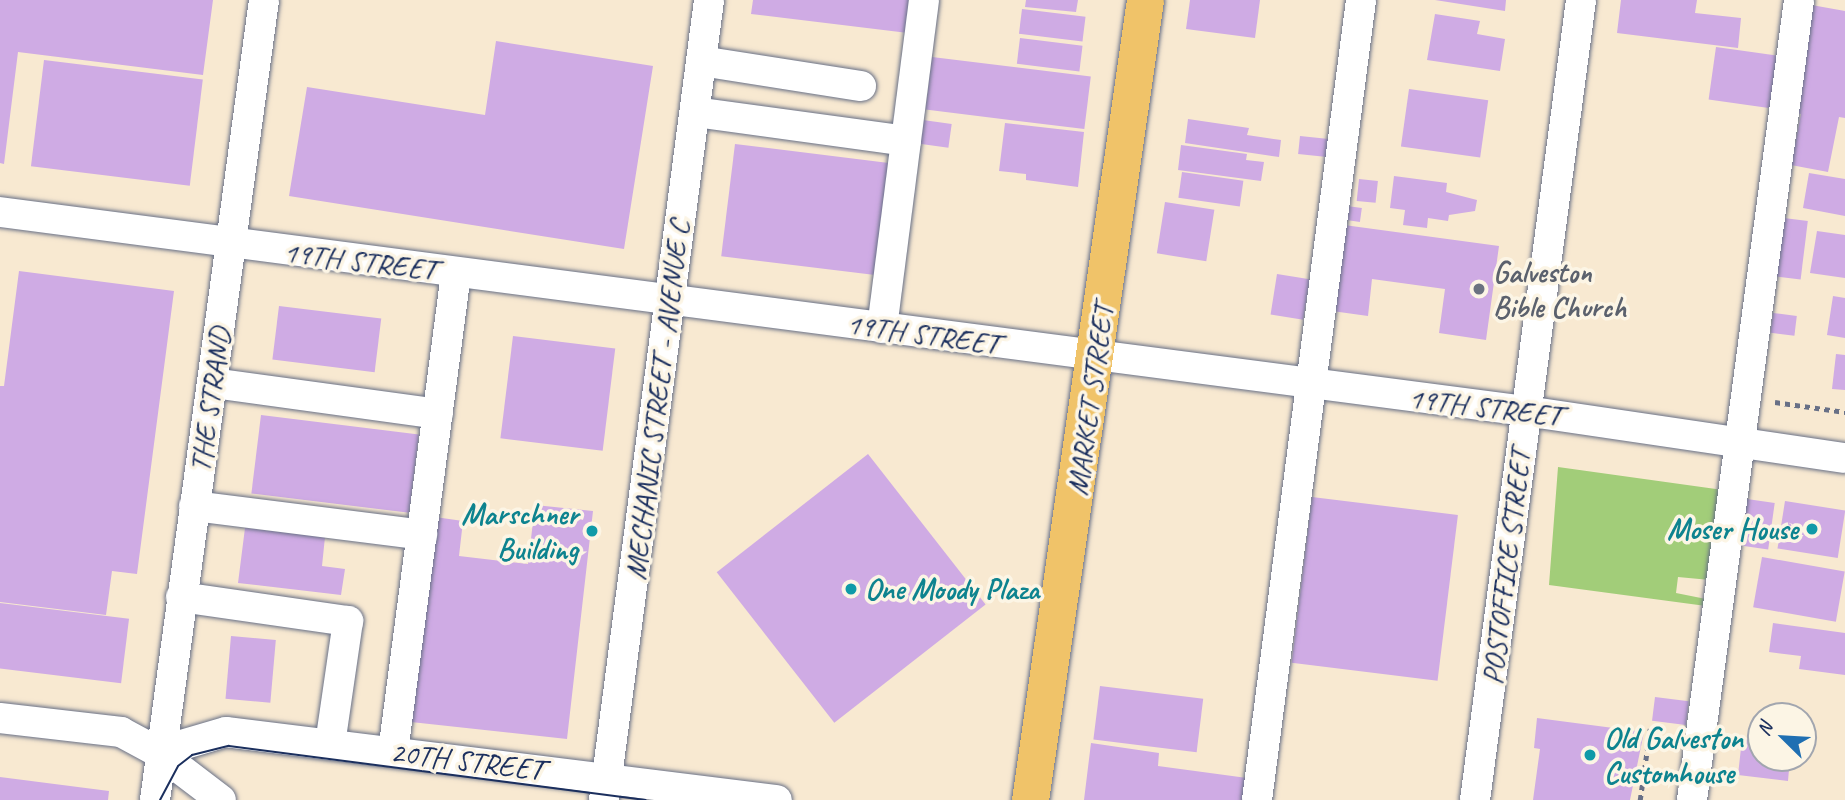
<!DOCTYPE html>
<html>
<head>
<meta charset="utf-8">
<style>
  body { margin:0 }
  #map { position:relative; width:1845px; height:800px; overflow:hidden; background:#f8e9d1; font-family:Caveat,sans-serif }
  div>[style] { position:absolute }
  .green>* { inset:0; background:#a2cd79 }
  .building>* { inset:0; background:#cfabe4; transform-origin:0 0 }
  .path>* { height:4.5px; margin-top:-2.25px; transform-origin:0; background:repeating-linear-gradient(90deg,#687086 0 5px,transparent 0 10px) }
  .roads { filter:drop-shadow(0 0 2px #687086) drop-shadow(0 0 2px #687086) }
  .minor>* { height:30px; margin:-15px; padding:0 15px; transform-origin:15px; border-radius:15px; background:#fff }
  .major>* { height:37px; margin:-18.5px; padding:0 18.5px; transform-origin:18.5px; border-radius:18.5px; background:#f0c369 }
  .tram>* { height:2px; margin:-1px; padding:0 1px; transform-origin:1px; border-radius:1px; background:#1b2f5e }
  .dots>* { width:19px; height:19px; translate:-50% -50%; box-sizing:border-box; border:4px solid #fcf5e5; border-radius:50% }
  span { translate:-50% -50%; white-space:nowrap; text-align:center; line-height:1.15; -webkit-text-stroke:7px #fcf5e5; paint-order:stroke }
  .street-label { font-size:30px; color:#1b2f5e }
  .worship-label { font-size:30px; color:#5b616d; font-weight:700 }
  .left { translate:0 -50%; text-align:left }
  .culture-label { font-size:30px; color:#0d838f; font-weight:700 }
  .right { translate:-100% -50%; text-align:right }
  .north { position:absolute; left:1747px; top:702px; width:70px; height:70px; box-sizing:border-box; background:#fcf5e5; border:2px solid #a2a6af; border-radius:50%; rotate:294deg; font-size:19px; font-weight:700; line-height:28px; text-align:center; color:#1b2f5e }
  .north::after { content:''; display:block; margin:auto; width:24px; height:32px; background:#1f6fb2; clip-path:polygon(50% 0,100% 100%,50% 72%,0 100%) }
</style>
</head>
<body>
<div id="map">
  <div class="green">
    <i style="clip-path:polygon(1558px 467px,1723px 490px,1710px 580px,1678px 577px,1676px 593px,1706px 599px,1706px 606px,1549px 585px)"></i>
  </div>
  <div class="building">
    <i style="clip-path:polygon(0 0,213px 0,203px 75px,18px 52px,4px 164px,0 163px)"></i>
    <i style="clip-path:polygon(753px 0,912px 0,908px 33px,751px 14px)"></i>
    <i style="clip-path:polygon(1026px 0,1078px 0,1076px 12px,1025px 7px)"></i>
    <i style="clip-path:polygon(1190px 0,1260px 0,1255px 38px,1186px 29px)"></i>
    <i style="clip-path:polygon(1435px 0,1506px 0,1505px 11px)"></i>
    <i style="clip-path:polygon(1621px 0,1697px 0,1695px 13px,1741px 18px,1738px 48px,1617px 33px)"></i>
    <i style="clip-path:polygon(1806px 4px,1845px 11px,1845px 118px,1839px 117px,1828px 172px,1791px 165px,1801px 114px,1789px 112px)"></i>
    <i style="left:1022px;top:9px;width:64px;height:25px;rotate:7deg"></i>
    <i style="clip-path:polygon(1435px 14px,1480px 21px,1477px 34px,1505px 39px,1500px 71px,1427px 60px)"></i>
    <i style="left:1020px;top:38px;width:63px;height:26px;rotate:7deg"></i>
    <i style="clip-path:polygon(496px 41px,653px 66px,624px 249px,289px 196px,307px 87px,485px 115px)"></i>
    <i style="left:1716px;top:47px;width:66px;height:53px;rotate:8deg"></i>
    <i style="left:932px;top:57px;width:160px;height:53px;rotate:7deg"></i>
    <i style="left:44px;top:60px;width:160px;height:107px;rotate:7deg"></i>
    <i style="left:1409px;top:89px;width:80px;height:58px;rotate:8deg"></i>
    <i style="clip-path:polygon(1188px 119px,1249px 128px,1247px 135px,1281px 140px,1279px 157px,1185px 143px)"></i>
    <i style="left:923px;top:120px;width:29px;height:24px;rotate:8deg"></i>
    <i style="clip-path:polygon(1005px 123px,1084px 132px,1078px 187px,1026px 180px,1026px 174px,999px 171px)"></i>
    <i style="left:1300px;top:136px;width:29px;height:18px;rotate:6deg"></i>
    <i style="left:735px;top:144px;width:157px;height:113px;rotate:7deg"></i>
    <i style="clip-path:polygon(1181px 145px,1247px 154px,1246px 160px,1264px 162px,1261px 181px,1178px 170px)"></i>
    <i style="left:1182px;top:172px;width:62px;height:26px;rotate:8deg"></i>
    <i style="clip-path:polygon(1809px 173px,1845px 179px,1845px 216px,1803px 208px)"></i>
    <i style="clip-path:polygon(1394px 176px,1447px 183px,1446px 192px,1477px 200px,1475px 211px,1449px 215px,1448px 221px,1428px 218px,1427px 228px,1403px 225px,1405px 210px,1390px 208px)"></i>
    <i style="left:1359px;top:179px;width:19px;height:22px;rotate:6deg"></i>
    <i style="left:1165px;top:202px;width:50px;height:52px;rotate:9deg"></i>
    <i style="left:1347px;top:206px;width:15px;height:14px;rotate:8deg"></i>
    <i style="left:1784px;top:218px;width:24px;height:59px;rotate:7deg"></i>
    <i style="clip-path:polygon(1344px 225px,1499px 246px,1486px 340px,1439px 333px,1445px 289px,1372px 279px,1368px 316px,1332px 311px)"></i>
    <i style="clip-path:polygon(1817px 231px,1845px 235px,1845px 278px,1810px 273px)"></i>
    <i style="clip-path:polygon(19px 271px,174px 291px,137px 574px,112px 571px,106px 615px,0 602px,0 386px,4px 386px)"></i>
    <i style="left:1277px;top:274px;width:33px;height:41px;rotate:9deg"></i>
    <i style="clip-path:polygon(1833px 296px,1845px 298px,1845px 338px,1827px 335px)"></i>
    <i style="left:279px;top:306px;width:103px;height:54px;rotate:7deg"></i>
    <i style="left:1773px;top:313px;width:24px;height:20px;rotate:7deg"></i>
    <i style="left:513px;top:336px;width:103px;height:103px;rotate:7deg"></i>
    <i style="clip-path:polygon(1836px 354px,1845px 355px,1845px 390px,1832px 389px)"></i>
    <i style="left:261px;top:415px;width:159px;height:79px;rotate:7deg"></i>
    <i style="left:868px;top:454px;width:191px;height:192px;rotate:52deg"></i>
    <i style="left:1312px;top:497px;width:147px;height:167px;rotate:7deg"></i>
    <i style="left:1747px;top:499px;width:28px;height:47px;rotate:8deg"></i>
    <i style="left:1785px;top:501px;width:61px;height:48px;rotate:9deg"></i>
    <i style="clip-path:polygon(535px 505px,593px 511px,567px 739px,411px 722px,435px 517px,463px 521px,459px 556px,528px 564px)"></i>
    <i style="clip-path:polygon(245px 528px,325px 537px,322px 566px,345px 569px,341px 595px,238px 583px)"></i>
    <i style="left:1762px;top:557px;width:84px;height:51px;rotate:10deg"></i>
    <i style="left:0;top:603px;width:130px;height:65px;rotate:7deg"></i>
    <i style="clip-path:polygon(1773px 623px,1845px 633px,1845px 675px,1799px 669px,1801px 656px,1769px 652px)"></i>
    <i style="left:231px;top:636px;width:45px;height:63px;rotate:5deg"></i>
    <i style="left:1100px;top:686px;width:104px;height:54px;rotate:7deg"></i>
    <i style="left:1655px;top:697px;width:34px;height:24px;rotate:7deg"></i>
    <i style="clip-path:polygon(1537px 718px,1644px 732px,1630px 800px,1533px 800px,1540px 749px,1534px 748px)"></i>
    <i style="clip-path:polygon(1742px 739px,1761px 741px,1761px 758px,1790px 758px,1788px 781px,1738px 775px)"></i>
    <i style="clip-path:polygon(1091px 743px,1159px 753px,1158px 766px,1247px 778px,1244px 800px,1084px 800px)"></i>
    <i style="clip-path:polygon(0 777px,109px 791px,108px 800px,0 800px)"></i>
  </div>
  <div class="path">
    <i style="left:1775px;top:402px;width:71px;rotate:8.1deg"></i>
    <i style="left:1640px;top:800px;width:72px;rotate:-82deg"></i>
  </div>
  <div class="roads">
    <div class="minor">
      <i style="left:701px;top:61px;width:162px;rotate:8.9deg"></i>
      <i style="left:695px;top:112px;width:213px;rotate:7.8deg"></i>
      <i style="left:0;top:212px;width:1539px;rotate:7.43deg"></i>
      <i style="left:1526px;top:411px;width:322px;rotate:8.4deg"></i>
      <i style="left:882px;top:328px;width:331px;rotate:-82.7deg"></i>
      <i style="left:213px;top:383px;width:227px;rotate:7.8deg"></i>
      <i style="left:194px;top:506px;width:230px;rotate:7.2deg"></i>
      <i style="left:181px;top:597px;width:169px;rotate:8.2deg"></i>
      <i style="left:348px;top:621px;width:125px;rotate:98.3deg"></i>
      <i style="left:0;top:718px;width:122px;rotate:6.6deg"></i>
      <i style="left:121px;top:732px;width:42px;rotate:28.4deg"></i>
      <i style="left:158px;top:752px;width:79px;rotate:37.3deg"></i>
      <i style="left:158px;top:752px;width:71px;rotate:-16.4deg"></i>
      <i style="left:226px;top:732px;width:555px;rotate:7.04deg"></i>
      <i style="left:393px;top:752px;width:483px;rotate:-82.5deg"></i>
      <i style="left:155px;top:800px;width:807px;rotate:-82.24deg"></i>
      <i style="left:604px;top:800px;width:807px;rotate:-82.52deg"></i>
      <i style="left:1257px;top:800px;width:807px;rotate:-82.59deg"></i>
      <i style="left:1475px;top:800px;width:807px;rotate:-82.45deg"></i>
      <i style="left:1692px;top:800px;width:807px;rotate:-82.38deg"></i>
    </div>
    <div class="major">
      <i style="left:1030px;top:800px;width:808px;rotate:-81.82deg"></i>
    </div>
  </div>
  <div class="tram">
    <i style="left:160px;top:800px;width:38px;rotate:-62deg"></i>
    <i style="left:178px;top:766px;width:18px;rotate:-38deg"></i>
    <i style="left:192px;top:755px;width:38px;rotate:-14deg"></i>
    <i style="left:229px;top:746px;width:420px;rotate:7.4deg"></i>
  </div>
  <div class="dots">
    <i style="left:1479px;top:289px;background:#6b7280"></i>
    <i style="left:1812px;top:529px;background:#0f9aa8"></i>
    <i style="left:592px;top:531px;background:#0f9aa8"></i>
    <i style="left:851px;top:589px;background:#0f9aa8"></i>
    <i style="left:1590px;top:755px;background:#0f9aa8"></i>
  </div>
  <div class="street-label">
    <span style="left:360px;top:261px;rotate:7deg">19TH STREET</span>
    <span style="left:923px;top:334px;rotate:8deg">19TH STREET</span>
    <span style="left:210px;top:400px;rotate:-82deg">THE STRAND</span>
    <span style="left:657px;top:400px;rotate:-83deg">MECHANIC STREET - AVENUE C</span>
    <span style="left:1090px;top:400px;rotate:-82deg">MARKET STREET</span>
    <span style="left:1485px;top:407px;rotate:7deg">19TH STREET</span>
    <span style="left:1506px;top:567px;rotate:-83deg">POSTOFFICE STREET</span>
    <span style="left:467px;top:761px;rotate:7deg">20TH STREET</span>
  </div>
  <div class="worship-label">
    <span class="left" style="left:1493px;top:289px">Galveston<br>Bible Church</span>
  </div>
  <div class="culture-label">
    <span class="right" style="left:578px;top:531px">Marschner<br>Building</span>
    <span class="right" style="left:1798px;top:529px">Moser House</span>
    <span class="left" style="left:865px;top:589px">One Moody Plaza</span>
    <span class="left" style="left:1604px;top:755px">Old Galveston<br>Customhouse</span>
  </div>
  <div class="north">N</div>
</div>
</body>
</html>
